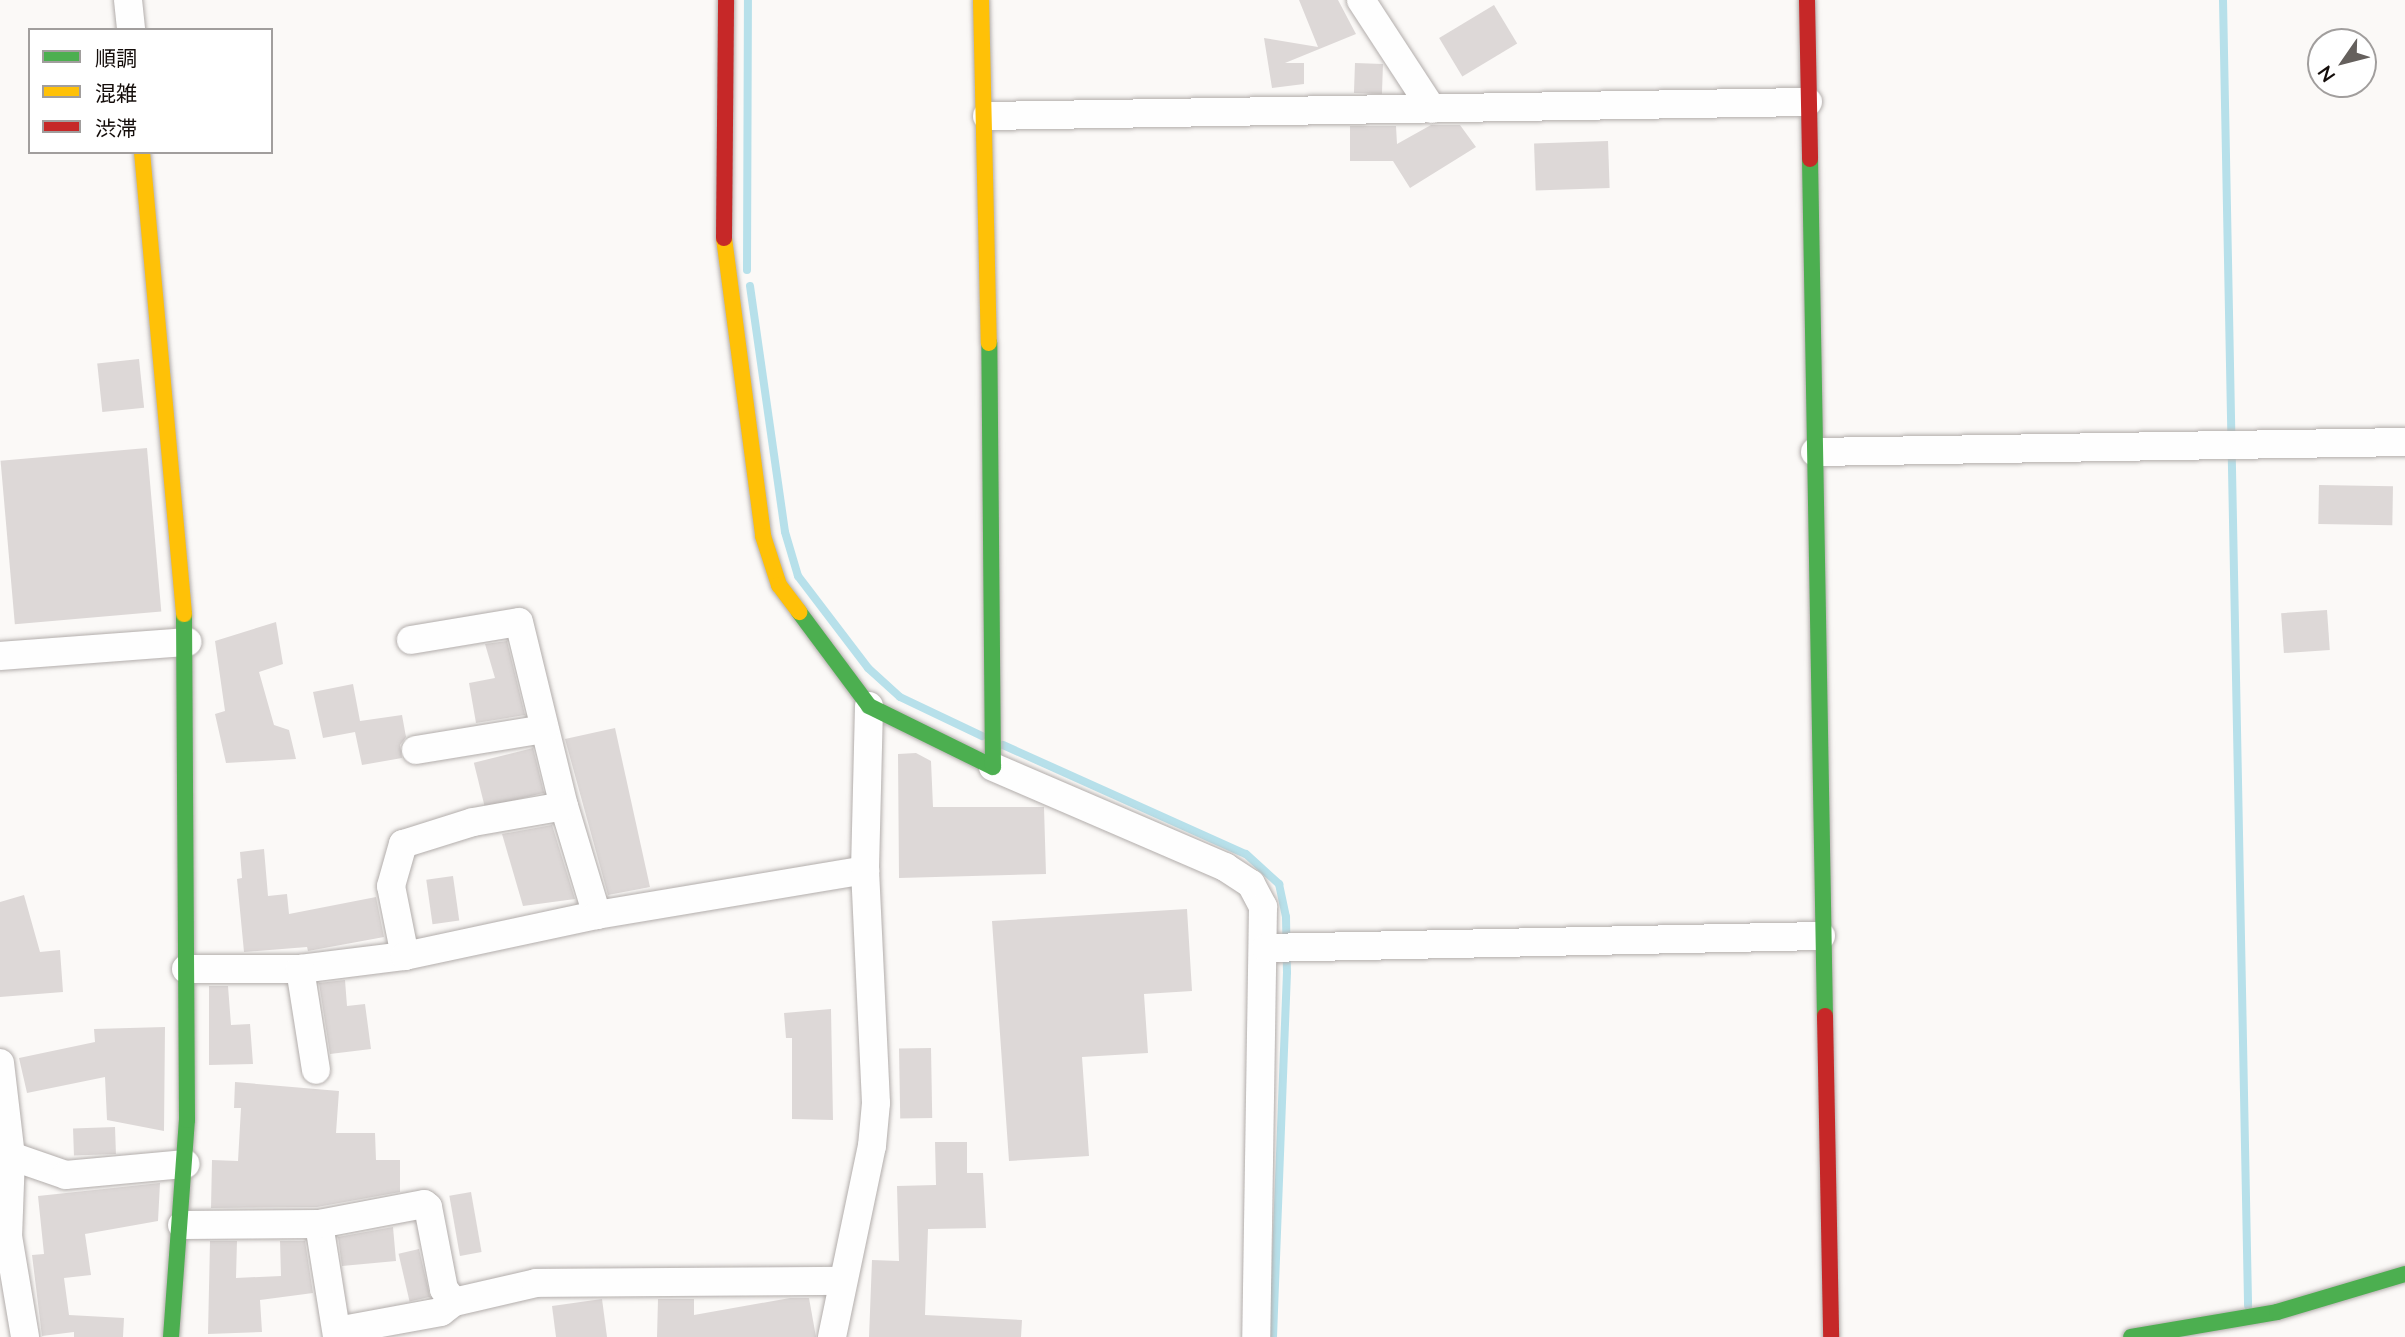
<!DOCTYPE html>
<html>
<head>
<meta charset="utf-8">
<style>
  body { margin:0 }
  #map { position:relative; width:2405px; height:1337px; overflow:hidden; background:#fbf9f7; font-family:Lato,"Noto Sans JP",sans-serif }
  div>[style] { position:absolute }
  .stream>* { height:8px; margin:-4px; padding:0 4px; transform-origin:4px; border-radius:4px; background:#b7e0ea }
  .building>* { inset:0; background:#ddd8d7; transform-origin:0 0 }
  .roads { filter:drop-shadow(0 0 2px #b2adab) drop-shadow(0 0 2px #b2adab) }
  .street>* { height:28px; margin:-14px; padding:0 14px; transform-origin:14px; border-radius:14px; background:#fefefe }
  .fast>* { height:16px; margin:-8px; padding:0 8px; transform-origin:8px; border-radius:8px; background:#4caf50 }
  .slow>* { height:16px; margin:-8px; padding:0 8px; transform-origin:8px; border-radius:8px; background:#ffc107 }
  .jam>* { height:16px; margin:-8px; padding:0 8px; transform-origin:8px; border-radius:8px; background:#c62828 }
  span { translate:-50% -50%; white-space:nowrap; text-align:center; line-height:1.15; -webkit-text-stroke:5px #fff; paint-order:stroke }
  .legend { position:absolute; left:28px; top:28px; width:245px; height:126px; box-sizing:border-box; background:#fff; border:2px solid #a19e9d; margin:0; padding:9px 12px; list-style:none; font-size:21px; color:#140d0a }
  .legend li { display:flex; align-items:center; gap:14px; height:35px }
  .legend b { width:35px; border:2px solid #a19e9d }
  .north { position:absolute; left:2307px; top:28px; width:70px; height:70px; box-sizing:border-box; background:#fff; border:2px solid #a19e9d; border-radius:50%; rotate:235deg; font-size:19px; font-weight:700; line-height:28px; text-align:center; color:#140d0a }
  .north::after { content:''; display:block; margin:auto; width:24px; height:32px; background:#65605d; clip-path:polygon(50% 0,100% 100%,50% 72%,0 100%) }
</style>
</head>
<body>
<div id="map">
  <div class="stream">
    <i style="left:2223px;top:0;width:1306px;rotate:88.9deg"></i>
    <i style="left:747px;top:270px;width:270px;rotate:-89.8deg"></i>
    <i style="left:750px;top:286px;width:248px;rotate:81.9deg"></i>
    <i style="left:785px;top:532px;width:46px;rotate:73.5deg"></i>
    <i style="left:798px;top:576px;width:116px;rotate:52.7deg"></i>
    <i style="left:868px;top:668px;width:43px;rotate:42.2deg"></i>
    <i style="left:900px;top:697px;width:91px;rotate:25.4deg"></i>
    <i style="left:1003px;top:745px;width:266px;rotate:24.2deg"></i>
    <i style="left:1246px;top:854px;width:45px;rotate:42.3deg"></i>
    <i style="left:1279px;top:884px;width:34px;rotate:78deg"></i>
    <i style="left:1286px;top:917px;width:55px;rotate:89deg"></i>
    <i style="left:1287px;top:972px;width:365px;rotate:92.2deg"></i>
  </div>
  <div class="building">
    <i style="clip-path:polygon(1299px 0,1338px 0,1356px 34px,1285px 63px,1304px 63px,1304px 84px,1272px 88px,1264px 38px,1318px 47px)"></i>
    <i style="left:1494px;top:5px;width:45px;height:64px;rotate:59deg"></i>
    <i style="left:1355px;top:63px;width:28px;height:30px;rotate:2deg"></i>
    <i style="clip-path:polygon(1431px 125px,1460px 125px,1476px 147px,1410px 188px,1393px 161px,1350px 161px,1350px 126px,1396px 126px,1397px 144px)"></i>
    <i style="left:1608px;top:141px;width:47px;height:74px;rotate:88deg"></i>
    <i style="left:139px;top:359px;width:49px;height:42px;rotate:84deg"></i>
    <i style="left:147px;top:448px;width:164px;height:147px;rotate:85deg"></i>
    <i style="left:2319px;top:485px;width:74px;height:39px;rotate:1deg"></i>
    <i style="left:2327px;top:610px;width:40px;height:46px;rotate:86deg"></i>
    <i style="clip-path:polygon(276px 622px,283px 664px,259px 672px,274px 725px,289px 730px,296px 759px,226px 763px,215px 714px,225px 711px,215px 641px)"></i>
    <i style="clip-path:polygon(507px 641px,525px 715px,476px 723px,469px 683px,495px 678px,485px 644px)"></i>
    <i style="clip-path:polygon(353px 684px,360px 721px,402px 715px,406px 737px,400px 745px,402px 758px,362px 765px,355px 732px,323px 738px,313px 692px)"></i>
    <i style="clip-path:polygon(615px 728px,650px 887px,608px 895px,565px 739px)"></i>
    <i style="left:533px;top:748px;width:46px;height:61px;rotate:76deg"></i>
    <i style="clip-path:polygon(916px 753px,931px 761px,933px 807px,1044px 807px,1046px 874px,899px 878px,898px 754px)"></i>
    <i style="clip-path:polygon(552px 825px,575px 899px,523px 906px,502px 834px)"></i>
    <i style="clip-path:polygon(264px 849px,268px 896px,287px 894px,289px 914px,376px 897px,384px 937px,308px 951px,307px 947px,244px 952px,237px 879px,242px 878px,240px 852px)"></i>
    <i style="left:453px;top:876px;width:45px;height:27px;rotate:82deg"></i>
    <i style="clip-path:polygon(24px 895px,40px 952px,60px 950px,63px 992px,0 997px,0 902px)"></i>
    <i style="clip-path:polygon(1187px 909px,1192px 991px,1144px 994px,1148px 1053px,1082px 1057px,1089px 1156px,1009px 1161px,992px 921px)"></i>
    <i style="clip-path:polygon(345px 980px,347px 1006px,365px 1004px,371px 1049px,330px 1054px,319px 983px)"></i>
    <i style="clip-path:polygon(209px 986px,228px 986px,231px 1025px,250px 1024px,253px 1064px,209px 1065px)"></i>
    <i style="clip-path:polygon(831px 1009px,833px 1120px,792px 1119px,792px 1038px,786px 1038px,784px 1013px)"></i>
    <i style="clip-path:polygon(165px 1027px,164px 1131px,107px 1120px,105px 1077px,27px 1093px,19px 1058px,95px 1042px,94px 1029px)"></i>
    <i style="left:931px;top:1048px;width:70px;height:32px;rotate:89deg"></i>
    <i style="clip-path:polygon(235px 1082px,339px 1091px,336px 1133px,375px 1133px,376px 1160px,400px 1160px,400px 1192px,317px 1207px,211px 1208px,212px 1160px,238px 1161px,241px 1108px,234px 1108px)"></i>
    <i style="left:115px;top:1127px;width:27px;height:42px;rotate:88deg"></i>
    <i style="clip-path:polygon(935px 1142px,967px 1142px,967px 1173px,983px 1173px,986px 1228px,928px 1229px,925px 1315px,1022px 1320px,1021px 1337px,869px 1337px,872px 1260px,899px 1261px,897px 1186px,936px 1185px)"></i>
    <i style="clip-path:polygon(160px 1183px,158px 1221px,85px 1234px,91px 1275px,64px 1278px,69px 1315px,124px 1318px,123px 1337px,74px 1337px,74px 1332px,42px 1336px,32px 1255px,44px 1254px,38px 1196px)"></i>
    <i style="left:471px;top:1192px;width:61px;height:22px;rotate:80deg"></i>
    <i style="clip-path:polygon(393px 1227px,396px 1261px,342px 1266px,338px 1237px)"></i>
    <i style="clip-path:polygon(210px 1241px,237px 1241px,236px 1278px,281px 1276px,280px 1241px,305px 1241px,313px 1293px,260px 1300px,262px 1332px,208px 1334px)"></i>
    <i style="left:419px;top:1249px;width:49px;height:21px;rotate:77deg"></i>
    <i style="clip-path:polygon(790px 1298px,809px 1298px,816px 1337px,657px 1337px,658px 1299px,694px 1299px,694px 1315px)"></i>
    <i style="clip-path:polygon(602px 1299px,607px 1337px,556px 1337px,552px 1306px)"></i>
  </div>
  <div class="roads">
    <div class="street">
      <i style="left:128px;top:0;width:30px;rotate:84deg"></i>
      <i style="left:1361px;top:0;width:130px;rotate:56.9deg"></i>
      <i style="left:987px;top:116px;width:821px;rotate:-0.98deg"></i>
      <i style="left:1815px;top:452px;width:590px;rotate:-0.97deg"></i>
      <i style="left:411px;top:640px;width:109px;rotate:-9.5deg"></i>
      <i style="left:519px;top:622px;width:189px;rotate:76.3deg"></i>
      <i style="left:564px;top:806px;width:114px;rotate:73.2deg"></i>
      <i style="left:0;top:656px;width:188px;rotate:-4.3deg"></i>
      <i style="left:416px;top:750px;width:130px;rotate:-9.3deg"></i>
      <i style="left:993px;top:767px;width:253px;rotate:23.3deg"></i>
      <i style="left:1225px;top:867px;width:31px;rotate:33deg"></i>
      <i style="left:1251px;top:884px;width:26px;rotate:62deg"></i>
      <i style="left:1263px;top:907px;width:430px;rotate:90.9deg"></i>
      <i style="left:1266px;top:948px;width:555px;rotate:-1.24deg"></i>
      <i style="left:405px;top:956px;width:71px;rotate:-101.3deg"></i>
      <i style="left:391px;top:886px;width:44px;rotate:-74.1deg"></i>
      <i style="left:403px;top:844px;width:73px;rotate:-17.4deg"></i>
      <i style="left:473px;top:822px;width:92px;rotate:-10deg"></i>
      <i style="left:186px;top:969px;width:114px"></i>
      <i style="left:300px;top:969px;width:106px;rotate:-7.1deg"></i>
      <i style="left:405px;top:956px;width:196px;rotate:-12.1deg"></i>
      <i style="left:597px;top:915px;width:272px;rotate:-9.5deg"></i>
      <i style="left:300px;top:969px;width:102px;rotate:81deg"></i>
      <i style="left:0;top:1063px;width:94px;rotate:83.3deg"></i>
      <i style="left:11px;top:1156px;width:80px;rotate:92.1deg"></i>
      <i style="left:8px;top:1236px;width:102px;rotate:80.4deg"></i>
      <i style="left:11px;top:1156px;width:58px;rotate:19.1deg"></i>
      <i style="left:66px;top:1175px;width:120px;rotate:-5.3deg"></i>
      <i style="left:319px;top:1224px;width:114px;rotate:80.9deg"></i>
      <i style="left:182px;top:1225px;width:137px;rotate:-0.4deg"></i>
      <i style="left:319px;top:1224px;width:107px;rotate:-10.8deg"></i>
      <i style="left:424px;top:1204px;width:5px;rotate:37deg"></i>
      <i style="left:428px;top:1207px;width:84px;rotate:79deg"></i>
      <i style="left:444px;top:1289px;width:16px;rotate:52deg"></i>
      <i style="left:337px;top:1331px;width:106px;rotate:-10.4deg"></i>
      <i style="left:441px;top:1312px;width:16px;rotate:-38deg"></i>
      <i style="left:454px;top:1302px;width:84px;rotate:-13deg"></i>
      <i style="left:536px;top:1283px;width:305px;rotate:-0.4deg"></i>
      <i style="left:832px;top:1337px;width:195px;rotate:-78.2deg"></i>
      <i style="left:872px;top:1146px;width:43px;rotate:-84.7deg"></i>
      <i style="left:876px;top:1103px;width:233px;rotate:-92.7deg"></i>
      <i style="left:865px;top:870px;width:164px;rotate:-88.6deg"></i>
    </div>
    <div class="fast">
      <i style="left:1810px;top:159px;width:857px;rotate:89deg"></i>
      <i style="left:799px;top:612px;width:117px;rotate:53.3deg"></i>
      <i style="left:869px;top:706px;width:138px;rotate:26.2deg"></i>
      <i style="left:993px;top:767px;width:424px;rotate:-90.5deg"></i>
      <i style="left:171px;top:1337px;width:218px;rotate:-85.8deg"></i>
      <i style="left:187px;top:1120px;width:506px;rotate:-90.34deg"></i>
      <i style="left:2131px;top:1337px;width:148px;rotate:-9.7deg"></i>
      <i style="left:2277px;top:1312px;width:134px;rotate:-16.5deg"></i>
    </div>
    <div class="slow">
      <i style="left:981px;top:0;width:343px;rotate:88.7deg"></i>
      <i style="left:142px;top:152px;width:464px;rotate:84.8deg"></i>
      <i style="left:724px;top:238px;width:301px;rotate:82.5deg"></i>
      <i style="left:763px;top:536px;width:52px;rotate:71.9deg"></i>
      <i style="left:779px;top:585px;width:34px;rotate:53deg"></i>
    </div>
    <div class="jam">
      <i style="left:1807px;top:0;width:159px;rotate:88.9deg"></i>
      <i style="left:724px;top:238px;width:238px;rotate:-89.5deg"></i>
      <i style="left:1825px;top:1016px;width:321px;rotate:88.9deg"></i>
    </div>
  </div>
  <ul class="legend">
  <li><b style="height:9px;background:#4caf50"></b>順調</li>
  <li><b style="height:9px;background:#ffc107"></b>混雑</li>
  <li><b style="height:9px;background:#c62828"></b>渋滞</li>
  </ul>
  <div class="north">N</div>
</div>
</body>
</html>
